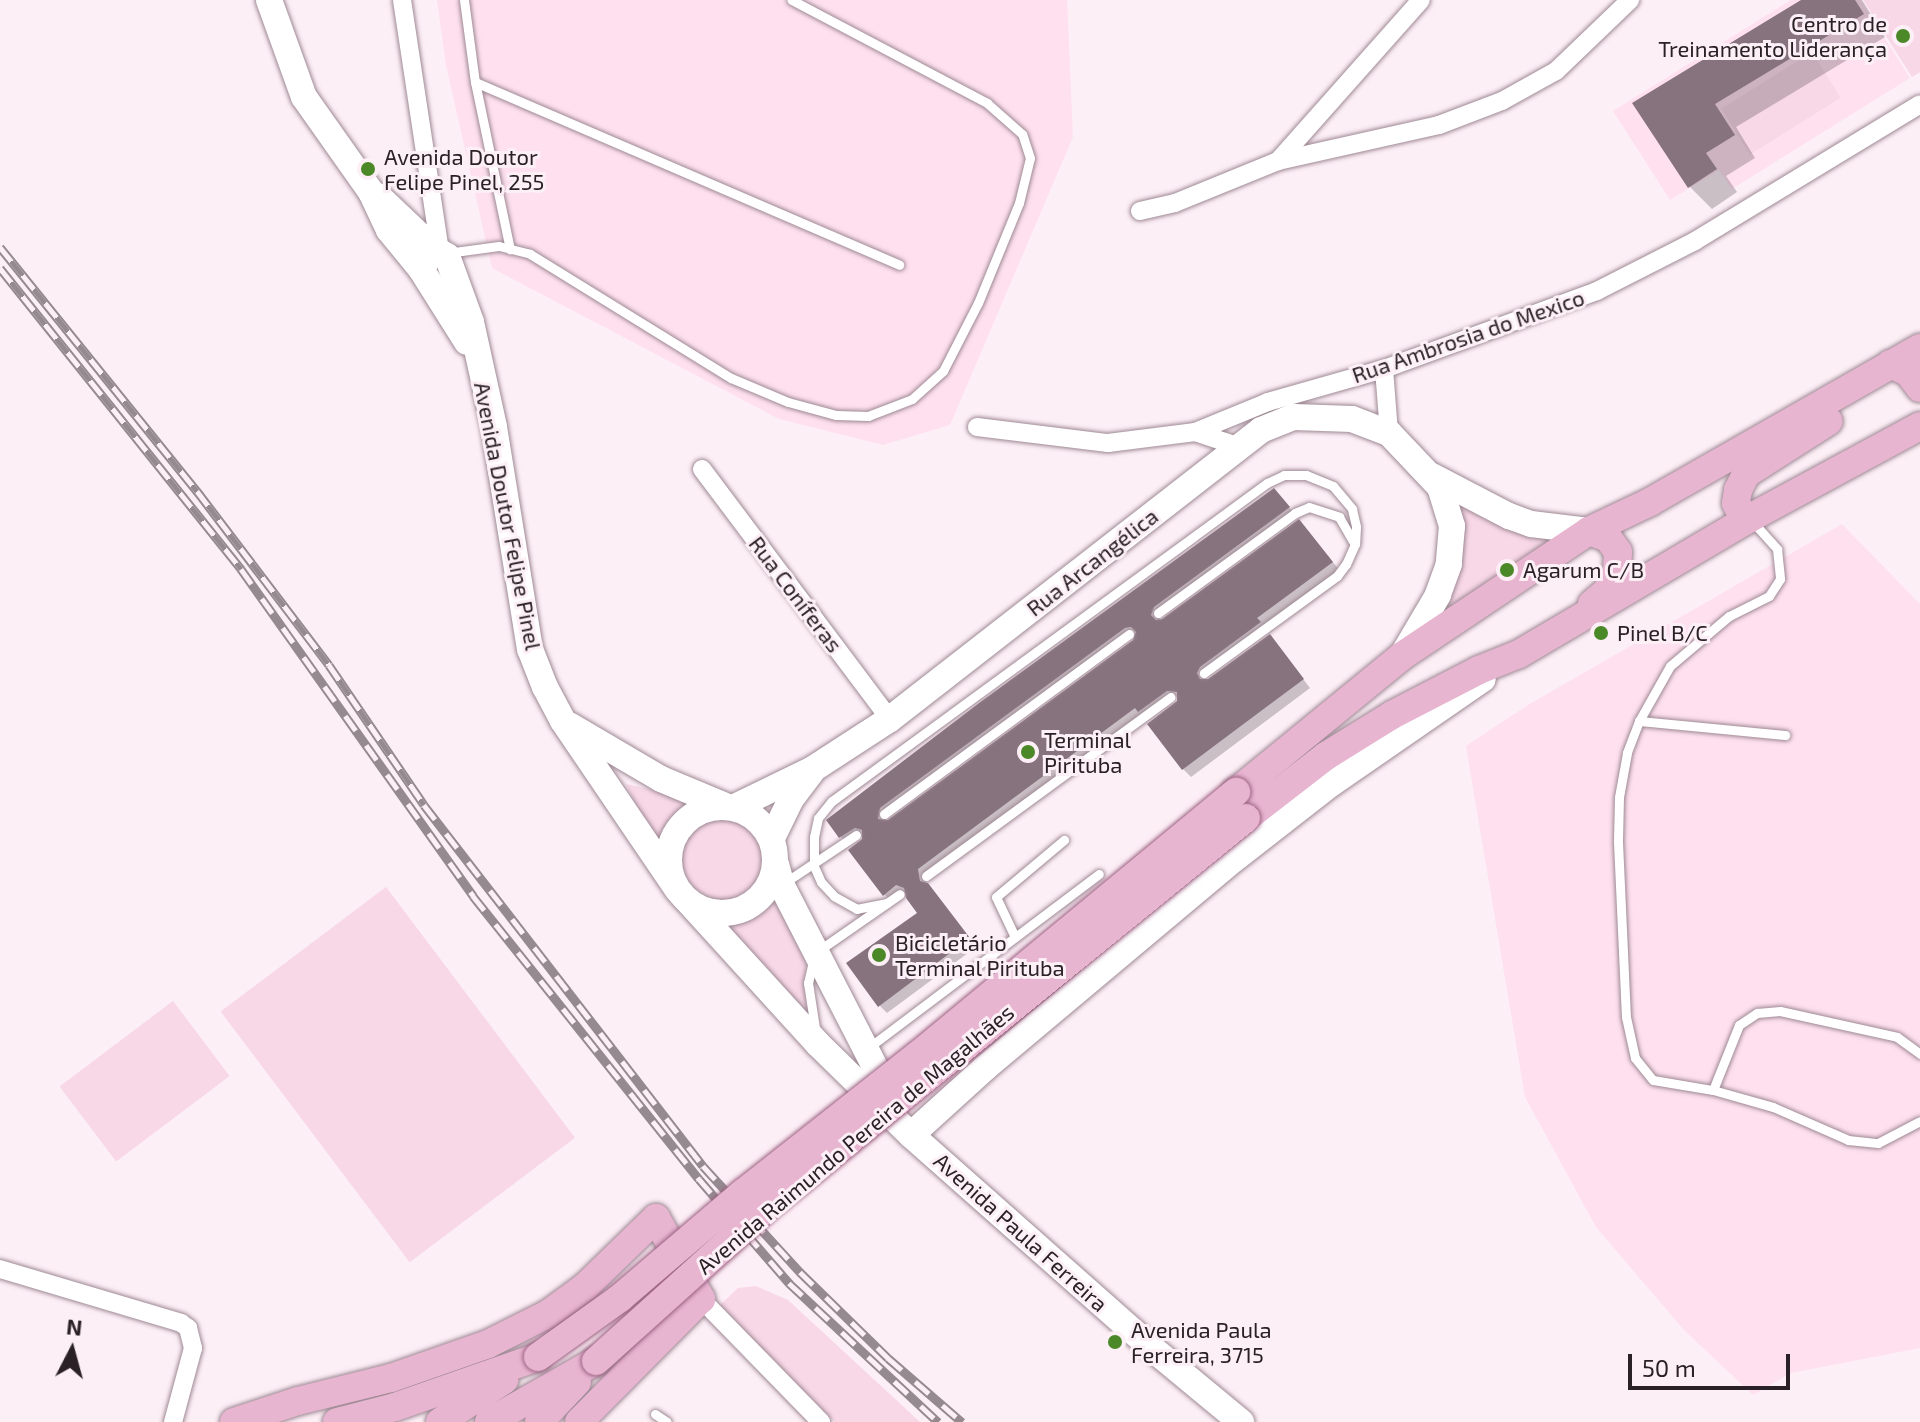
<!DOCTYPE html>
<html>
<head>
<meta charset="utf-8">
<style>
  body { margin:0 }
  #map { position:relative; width:1920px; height:1422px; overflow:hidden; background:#fdeff6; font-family:"Exo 2",sans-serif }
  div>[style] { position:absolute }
  .built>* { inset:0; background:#ffe0ef }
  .green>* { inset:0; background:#f8d7e7; transform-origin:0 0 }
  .round { border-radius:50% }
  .shadow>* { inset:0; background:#0003 }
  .building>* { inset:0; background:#87737d }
  .roads { filter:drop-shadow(0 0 2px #9e8994) drop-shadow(0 0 2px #9e8994) }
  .lane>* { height:9px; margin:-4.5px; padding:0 4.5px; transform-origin:4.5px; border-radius:4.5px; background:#fff }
  .street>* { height:18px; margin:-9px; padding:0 9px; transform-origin:9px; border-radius:9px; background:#fff }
  .secondary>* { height:26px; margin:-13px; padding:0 13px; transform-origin:13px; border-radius:13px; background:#fff }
  .secondary>.ring { margin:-13px; padding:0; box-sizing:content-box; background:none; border:26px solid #fff; border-radius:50% }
  .primary>* { height:28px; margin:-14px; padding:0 14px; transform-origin:14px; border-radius:14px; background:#e8b5d1 }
  .rail>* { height:9px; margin-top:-4.5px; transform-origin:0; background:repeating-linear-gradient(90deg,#fdeff6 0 18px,#958a90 0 36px); box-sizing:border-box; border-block:2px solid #958a90 }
  .bridges { filter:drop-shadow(0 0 2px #9b6181) drop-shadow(0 0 2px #9b6181) }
  .primary-bridge>* { height:28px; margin:-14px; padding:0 14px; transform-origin:14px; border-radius:14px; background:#e8b5d1 }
  .dots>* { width:22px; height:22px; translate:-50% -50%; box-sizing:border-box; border:4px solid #fdeff6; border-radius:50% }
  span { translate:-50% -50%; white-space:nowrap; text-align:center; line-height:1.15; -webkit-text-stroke:6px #fdeff6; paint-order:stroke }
  .poi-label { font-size:22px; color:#292125 }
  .right { translate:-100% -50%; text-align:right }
  .left { translate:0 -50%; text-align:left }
  .street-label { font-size:22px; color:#292125 }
  .north { position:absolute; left:32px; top:1310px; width:80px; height:80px; -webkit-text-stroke:6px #fdeff6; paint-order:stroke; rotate:6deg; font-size:22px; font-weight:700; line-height:32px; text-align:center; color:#292125 }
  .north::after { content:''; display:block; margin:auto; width:28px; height:36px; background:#292125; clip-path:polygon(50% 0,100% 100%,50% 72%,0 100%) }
  .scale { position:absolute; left:1628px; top:1354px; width:162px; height:36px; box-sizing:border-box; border:4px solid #292125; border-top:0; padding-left:10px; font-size:24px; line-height:28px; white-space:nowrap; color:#292125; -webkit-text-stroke:6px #fdeff6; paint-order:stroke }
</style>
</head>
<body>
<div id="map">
  <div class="built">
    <i style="clip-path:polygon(437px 0,1067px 0,1073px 137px,950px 425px,883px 445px,779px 419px,492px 268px,446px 65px)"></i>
    <i style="clip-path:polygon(1791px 0,1861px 0,1910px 78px,1732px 189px,1719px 170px,1670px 200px,1613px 111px)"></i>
    <i style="clip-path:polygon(1842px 524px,1920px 604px,1920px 1348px,1791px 1373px,1753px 1395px,1684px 1330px,1596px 1227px,1525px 1097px,1466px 746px,1528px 705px)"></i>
  </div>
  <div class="green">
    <i style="clip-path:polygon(1863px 0,1920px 0,1920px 72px,1912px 77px)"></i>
    <i style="left:1812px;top:52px;width:54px;height:107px;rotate:58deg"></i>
    <i style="clip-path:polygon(1453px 502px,1569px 536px,1428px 631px)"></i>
    <i style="clip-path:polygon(626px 784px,709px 802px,687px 812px,672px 828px,663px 848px,664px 863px)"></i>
    <i class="round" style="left:682px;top:816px;width:84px;height:84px"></i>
    <i style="left:386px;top:887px;width:314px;height:207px;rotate:53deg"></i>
    <i style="clip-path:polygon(781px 891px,807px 960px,804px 982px,807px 1009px,812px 1019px,715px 916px,731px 918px,748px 912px)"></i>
    <i style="left:173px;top:1001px;width:94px;height:142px;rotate:53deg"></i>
    <i style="clip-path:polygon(756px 1286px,788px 1300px,920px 1422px,835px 1422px,715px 1310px,738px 1288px)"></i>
  </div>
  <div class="shadow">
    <i style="clip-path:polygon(1805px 0,1862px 0,1885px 37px,1736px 127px,1755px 158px,1726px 176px,1737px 192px,1712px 209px,1690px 187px,1635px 104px)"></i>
    <i style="clip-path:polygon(evenodd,1282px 498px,1296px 516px,1161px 615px,1159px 622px,1307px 530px,1340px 571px,1207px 675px,1204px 681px,1277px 645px,1310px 688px,1191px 777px,1183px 769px,1178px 696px,925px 878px,927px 885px,976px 947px,887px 1013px,879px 1005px,920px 914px,907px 891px,892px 902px,884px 894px,864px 835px,848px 844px,840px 836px,1282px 498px,1134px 635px,1135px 641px,886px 821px,887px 816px,1134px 635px)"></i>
  </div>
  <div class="building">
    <i style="clip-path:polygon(1801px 0,1855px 0,1864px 14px,1715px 104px,1735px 135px,1706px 153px,1717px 169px,1688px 188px,1632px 103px)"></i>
    <i style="clip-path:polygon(evenodd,1274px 488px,1290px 507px,1154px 607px,1151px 615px,1156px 620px,1162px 619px,1299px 519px,1333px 562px,1257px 618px,1261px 622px,1200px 667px,1197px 673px,1200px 679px,1208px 679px,1270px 634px,1304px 679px,1182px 770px,1147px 724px,1177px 701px,1177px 692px,1167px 691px,1138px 712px,1135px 708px,918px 869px,920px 881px,928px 883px,970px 938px,878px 1007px,846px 963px,917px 913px,906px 898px,904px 888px,896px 885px,883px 896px,848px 850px,862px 839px,862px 830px,855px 828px,839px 838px,826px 820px,979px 703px,1274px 488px,1131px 627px,1136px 632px,1133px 640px,888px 820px,878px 819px,880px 808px,1125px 628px,1131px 627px)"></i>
  </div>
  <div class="roads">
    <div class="lane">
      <i style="left:464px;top:0;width:83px;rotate:82.4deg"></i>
      <i style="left:475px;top:82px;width:171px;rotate:78.2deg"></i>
      <i style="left:475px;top:82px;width:462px;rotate:23.3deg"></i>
      <i style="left:447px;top:253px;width:52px;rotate:-7.7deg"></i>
      <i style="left:499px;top:246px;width:32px;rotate:14deg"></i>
      <i style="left:530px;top:254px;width:236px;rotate:31.7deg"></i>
      <i style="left:731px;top:378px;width:62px;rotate:22.8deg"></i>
      <i style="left:788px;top:402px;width:50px;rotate:15.2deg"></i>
      <i style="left:836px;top:415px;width:32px;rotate:2deg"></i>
      <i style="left:868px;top:416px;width:47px;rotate:-21.1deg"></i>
      <i style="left:912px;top:399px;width:42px;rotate:-42.1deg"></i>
      <i style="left:943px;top:371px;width:76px;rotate:-62.8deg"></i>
      <i style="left:978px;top:303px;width:108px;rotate:-67.7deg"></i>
      <i style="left:1019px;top:203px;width:46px;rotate:-76.3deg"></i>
      <i style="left:1030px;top:158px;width:25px;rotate:-108deg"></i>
      <i style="left:1022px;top:134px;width:47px;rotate:-138.5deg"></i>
      <i style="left:987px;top:103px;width:221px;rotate:-152.2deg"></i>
      <i style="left:1752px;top:521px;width:38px;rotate:48deg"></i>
      <i style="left:1777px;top:549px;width:30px;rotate:84deg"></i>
      <i style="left:1780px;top:579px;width:20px;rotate:123deg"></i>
      <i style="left:1769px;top:596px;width:45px;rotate:153.4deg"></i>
      <i style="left:1729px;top:616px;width:77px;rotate:139.7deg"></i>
      <i style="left:1670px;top:666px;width:63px;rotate:119.4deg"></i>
      <i style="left:1639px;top:721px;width:34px;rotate:111deg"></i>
      <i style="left:1627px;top:753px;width:45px;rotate:100.3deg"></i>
      <i style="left:1619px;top:797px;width:45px;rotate:91.3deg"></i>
      <i style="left:1618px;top:842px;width:175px;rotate:87.4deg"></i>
      <i style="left:1626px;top:1017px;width:42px;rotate:77.6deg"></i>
      <i style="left:1635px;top:1058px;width:28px;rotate:51deg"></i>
      <i style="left:1653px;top:1080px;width:61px;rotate:9.5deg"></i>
      <i style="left:1713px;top:1090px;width:62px;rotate:15.8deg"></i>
      <i style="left:1773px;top:1107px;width:82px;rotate:23.7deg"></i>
      <i style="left:1848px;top:1140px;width:30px;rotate:6deg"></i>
      <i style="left:1878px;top:1143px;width:47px;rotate:-27.6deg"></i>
      <i style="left:1158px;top:613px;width:170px;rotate:-36.1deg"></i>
      <i style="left:1295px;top:513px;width:15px;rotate:-23deg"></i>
      <i style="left:1309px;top:507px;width:32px;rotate:18deg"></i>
      <i style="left:1339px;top:517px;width:28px;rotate:60deg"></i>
      <i style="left:1639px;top:721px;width:147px;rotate:5.5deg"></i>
      <i style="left:884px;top:814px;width:304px;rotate:-36.3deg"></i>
      <i style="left:926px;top:876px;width:303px;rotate:-36.2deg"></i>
      <i style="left:757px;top:901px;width:119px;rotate:-33.7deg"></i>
      <i style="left:887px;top:903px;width:31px;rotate:169deg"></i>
      <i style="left:857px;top:909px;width:26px;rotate:-151deg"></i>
      <i style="left:834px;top:896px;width:19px;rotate:-133deg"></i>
      <i style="left:821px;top:882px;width:17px;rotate:-114deg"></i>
      <i style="left:814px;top:866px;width:29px;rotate:-90deg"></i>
      <i style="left:814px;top:837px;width:19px;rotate:-78deg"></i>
      <i style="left:818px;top:818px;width:22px;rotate:-51deg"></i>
      <i style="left:832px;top:801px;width:539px;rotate:-36.17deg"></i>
      <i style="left:1267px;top:483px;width:19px;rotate:-25deg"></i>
      <i style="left:1284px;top:475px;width:22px"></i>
      <i style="left:1306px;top:475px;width:29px;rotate:22deg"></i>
      <i style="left:1333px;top:486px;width:30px;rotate:50deg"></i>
      <i style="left:1352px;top:509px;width:18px;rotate:77deg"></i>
      <i style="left:1356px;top:527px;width:17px;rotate:93deg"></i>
      <i style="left:1355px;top:544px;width:22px;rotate:114deg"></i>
      <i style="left:1346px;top:564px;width:15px;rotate:127deg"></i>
      <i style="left:1337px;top:576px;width:165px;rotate:143.9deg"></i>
      <i style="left:1015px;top:937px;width:44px;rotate:-115.4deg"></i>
      <i style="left:996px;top:897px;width:89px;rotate:-40deg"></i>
      <i style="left:815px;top:1028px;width:46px;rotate:-98.8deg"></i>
      <i style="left:808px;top:983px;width:31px;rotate:-77deg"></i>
      <i style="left:815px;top:953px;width:103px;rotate:-34.8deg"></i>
      <i style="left:868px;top:1048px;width:289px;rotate:-37deg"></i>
      <i style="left:1713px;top:1090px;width:70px;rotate:-68.2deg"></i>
      <i style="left:1739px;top:1025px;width:22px;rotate:-34deg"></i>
      <i style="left:1757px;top:1013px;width:23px;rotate:-5deg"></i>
      <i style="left:1780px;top:1011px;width:120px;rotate:12.5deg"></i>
      <i style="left:1897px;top:1037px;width:29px;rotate:36deg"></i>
      <i style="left:655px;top:1414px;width:14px;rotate:34deg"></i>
    </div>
    <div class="street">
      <i style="left:402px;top:0;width:255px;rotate:81.4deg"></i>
      <i style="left:1278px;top:161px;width:215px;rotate:-48.4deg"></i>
      <i style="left:1140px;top:211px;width:36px;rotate:-13deg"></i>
      <i style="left:1175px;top:203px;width:111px;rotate:-22.2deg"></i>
      <i style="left:1278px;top:161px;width:165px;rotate:-12.6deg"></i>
      <i style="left:1439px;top:125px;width:67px;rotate:-20.9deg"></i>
      <i style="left:1502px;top:101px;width:62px;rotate:-29.1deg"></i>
      <i style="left:1556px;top:71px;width:103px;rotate:-43.8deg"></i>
      <i style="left:1384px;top:369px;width:64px;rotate:85.5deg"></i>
      <i style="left:977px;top:427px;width:132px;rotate:7deg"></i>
      <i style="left:1108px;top:443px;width:88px;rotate:-7.2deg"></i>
      <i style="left:1195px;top:432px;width:79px;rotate:-22.3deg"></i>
      <i style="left:1268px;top:402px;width:121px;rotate:-15.9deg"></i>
      <i style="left:1384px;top:369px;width:227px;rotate:-20.1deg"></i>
      <i style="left:1597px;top:291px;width:110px;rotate:-27deg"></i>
      <i style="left:1695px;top:241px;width:263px;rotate:-31.3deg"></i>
      <i style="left:1195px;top:432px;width:47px;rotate:18.4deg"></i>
      <i style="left:702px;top:469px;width:313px;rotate:53.1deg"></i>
      <i style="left:0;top:1269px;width:189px;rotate:16.6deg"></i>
      <i style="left:181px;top:1323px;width:9px;rotate:36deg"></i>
      <i style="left:188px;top:1328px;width:21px;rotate:76deg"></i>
      <i style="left:193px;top:1348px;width:77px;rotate:105.1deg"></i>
      <i style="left:701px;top:1299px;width:172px;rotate:45.7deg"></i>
    </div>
    <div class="secondary">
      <i style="left:269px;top:0;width:103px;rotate:70.2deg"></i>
      <i style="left:304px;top:97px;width:116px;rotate:54.8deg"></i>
      <i style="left:371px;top:192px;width:42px;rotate:64.7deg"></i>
      <i style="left:389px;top:230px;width:50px;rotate:50.6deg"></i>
      <i style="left:421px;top:269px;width:86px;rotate:57.8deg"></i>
      <i style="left:378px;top:196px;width:81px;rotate:43.5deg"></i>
      <i style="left:421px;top:269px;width:18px;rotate:-56deg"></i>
      <i style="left:431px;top:254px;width:9px;rotate:-13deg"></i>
      <i style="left:440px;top:252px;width:8px;rotate:30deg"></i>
      <i style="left:447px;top:256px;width:70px;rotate:70deg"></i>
      <i style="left:471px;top:322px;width:107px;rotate:77.6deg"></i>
      <i style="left:494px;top:427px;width:225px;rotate:80.8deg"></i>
      <i style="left:530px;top:649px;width:41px;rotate:68.5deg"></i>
      <i style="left:545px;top:687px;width:38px;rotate:62deg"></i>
      <i style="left:563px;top:721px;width:203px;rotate:55.8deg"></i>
      <i style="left:1432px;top:476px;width:87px;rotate:27.5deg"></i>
      <i style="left:1509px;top:516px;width:23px;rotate:20deg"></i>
      <i style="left:1531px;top:524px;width:58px;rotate:6.9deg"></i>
      <i style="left:569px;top:725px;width:107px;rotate:30.4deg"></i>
      <i style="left:661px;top:779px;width:70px;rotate:22.6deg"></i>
      <i class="ring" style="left:669px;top:807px;width:80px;height:80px"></i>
      <i style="left:735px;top:807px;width:87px;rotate:-26deg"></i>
      <i style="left:813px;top:769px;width:92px;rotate:-33deg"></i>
      <i style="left:890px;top:719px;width:470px;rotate:-37.9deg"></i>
      <i style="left:1261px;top:430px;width:35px;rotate:-22deg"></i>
      <i style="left:1294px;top:417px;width:58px;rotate:2deg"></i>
      <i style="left:1352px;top:419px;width:40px;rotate:21deg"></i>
      <i style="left:1389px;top:433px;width:74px;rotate:46.6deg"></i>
      <i style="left:1440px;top:487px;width:41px;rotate:72.9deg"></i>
      <i style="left:1452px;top:526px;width:38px;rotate:95deg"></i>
      <i style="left:1449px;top:564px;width:33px;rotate:110deg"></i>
      <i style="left:1438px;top:595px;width:71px;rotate:120.5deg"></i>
      <i style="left:772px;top:838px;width:43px;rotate:-64deg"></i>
      <i style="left:791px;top:799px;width:34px;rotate:-53deg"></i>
      <i style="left:776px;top:864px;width:23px;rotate:75deg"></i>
      <i style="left:782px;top:886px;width:241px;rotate:62.8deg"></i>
      <i style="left:687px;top:900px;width:195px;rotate:47.7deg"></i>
      <i style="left:818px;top:1044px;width:130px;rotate:44.4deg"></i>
      <i style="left:911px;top:1135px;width:317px;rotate:41.5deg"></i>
      <i style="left:1148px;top:1345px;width:121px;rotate:39.6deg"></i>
      <i style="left:911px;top:1135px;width:101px;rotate:-42.2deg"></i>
      <i style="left:986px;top:1067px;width:311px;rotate:-40deg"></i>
      <i style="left:1224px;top:867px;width:137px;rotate:-37.9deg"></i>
      <i style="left:1332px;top:783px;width:183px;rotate:-34.6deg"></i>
    </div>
    <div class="primary">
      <i style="left:1890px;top:364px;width:20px;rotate:24deg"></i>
      <i style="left:1908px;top:372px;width:20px;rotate:53deg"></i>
      <i style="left:1750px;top:518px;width:10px;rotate:-151deg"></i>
      <i style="left:1741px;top:513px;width:11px;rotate:-117deg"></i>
      <i style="left:1736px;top:503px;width:13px;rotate:-81deg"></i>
      <i style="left:1738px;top:490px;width:18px;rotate:-63deg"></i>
      <i style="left:1746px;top:474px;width:98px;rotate:-32.6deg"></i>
      <i style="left:1589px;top:531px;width:20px;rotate:20deg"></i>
      <i style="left:1608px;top:538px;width:17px;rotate:54deg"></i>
      <i style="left:1618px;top:552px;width:21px;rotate:93deg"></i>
      <i style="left:1617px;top:573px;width:21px;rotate:119deg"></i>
      <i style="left:1607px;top:591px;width:20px;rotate:139deg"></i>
      <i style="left:1236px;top:792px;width:215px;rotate:-39.3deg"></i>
      <i style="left:1402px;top:656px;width:225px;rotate:-33.8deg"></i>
      <i style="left:1589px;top:531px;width:68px;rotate:-25.4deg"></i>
      <i style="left:1650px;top:502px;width:311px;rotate:-29.7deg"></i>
      <i style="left:1246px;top:818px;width:101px;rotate:-37.8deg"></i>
      <i style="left:1326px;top:756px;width:78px;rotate:-31.8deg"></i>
      <i style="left:1392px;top:715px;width:98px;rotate:-27.3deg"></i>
      <i style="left:1479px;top:670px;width:43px;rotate:-21.8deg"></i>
      <i style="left:1519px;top:654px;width:268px;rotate:-30.5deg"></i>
      <i style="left:1750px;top:518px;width:193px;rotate:-28.4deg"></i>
      <i style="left:234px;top:1422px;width:67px;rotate:-18.2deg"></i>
      <i style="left:298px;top:1401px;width:96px;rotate:-13.9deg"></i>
      <i style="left:391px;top:1378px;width:103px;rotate:-19.3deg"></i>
      <i style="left:488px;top:1344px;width:67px;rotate:-26.6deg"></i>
      <i style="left:548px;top:1314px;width:46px;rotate:-36.1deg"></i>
      <i style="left:585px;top:1287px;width:99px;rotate:-44.2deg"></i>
      <i style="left:656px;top:1218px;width:93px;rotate:60.9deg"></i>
      <i style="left:701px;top:1299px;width:173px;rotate:134.8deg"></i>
      <i style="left:337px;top:1422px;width:60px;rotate:-14.5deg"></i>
      <i style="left:395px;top:1407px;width:151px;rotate:-19.3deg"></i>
      <i style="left:440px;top:1422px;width:77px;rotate:-33.3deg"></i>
      <i style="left:489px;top:1422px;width:123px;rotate:-29.7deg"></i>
      <i style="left:539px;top:1422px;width:55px;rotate:-46.5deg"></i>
    </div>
  </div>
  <div class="rail">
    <i style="left:0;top:247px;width:314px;rotate:51.1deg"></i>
    <i style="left:197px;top:491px;width:218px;rotate:52.8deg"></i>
    <i style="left:329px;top:665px;width:169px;rotate:55.8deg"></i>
    <i style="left:424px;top:805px;width:456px;rotate:52.3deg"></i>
    <i style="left:703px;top:1166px;width:144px;rotate:47.5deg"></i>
    <i style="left:800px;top:1272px;width:123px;rotate:44.3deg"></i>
    <i style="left:888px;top:1358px;width:98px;rotate:40.9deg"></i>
    <i style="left:0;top:268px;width:386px;rotate:51.3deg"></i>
    <i style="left:241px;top:569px;width:401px;rotate:54.6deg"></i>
    <i style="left:473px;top:896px;width:362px;rotate:51.4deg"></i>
    <i style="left:699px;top:1179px;width:138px;rotate:49.1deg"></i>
    <i style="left:789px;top:1283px;width:204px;rotate:43deg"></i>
  </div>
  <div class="bridges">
    <div class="primary-bridge">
      <i style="left:538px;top:1357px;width:101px;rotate:-35.7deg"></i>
      <i style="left:620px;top:1298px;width:162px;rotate:-40.5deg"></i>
      <i style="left:743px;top:1193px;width:223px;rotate:-38.3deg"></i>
      <i style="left:918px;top:1055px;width:413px;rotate:-39.6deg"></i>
      <i style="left:596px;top:1361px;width:230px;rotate:-42deg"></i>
      <i style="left:767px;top:1207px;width:617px;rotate:-39.08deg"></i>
    </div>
  </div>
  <div class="dots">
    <i style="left:1903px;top:36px;background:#4b8827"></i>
    <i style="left:368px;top:169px;background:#4b8827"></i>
    <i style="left:1507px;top:570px;background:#4b8827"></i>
    <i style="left:1601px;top:633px;background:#4b8827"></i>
    <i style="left:1028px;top:752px;background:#4b8827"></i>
    <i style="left:879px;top:955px;background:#4b8827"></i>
    <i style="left:1115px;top:1342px;background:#4b8827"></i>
  </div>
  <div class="poi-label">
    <span class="right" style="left:1887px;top:36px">Centro de<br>Treinamento Liderança</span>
    <span class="left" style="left:384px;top:169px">Avenida Doutor<br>Felipe Pinel, 255</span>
    <span class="left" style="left:1523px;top:570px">Agarum C/B</span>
    <span class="left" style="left:1617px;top:633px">Pinel B/C</span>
    <span class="left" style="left:1044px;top:752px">Terminal<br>Pirituba</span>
    <span class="left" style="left:895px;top:955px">Bicicletário<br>Terminal Pirituba</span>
    <span class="left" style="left:1131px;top:1342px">Avenida Paula<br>Ferreira, 3715</span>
  </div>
  <div class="street-label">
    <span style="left:1468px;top:336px;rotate:-19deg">Rua Ambrosia do Mexico</span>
    <span style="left:508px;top:516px;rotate:79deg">Avenida Doutor Felipe Pinel</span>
    <span style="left:1092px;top:562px;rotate:-38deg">Rua Arcangélica</span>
    <span style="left:796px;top:594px;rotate:53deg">Rua Coníferas</span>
    <span style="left:855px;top:1139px;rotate:-40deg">Avenida Raimundo Pereira de Magalhães</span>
    <span style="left:1021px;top:1232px;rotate:42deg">Avenida Paula Ferreira</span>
  </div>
  <div class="north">N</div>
  <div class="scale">50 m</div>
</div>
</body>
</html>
